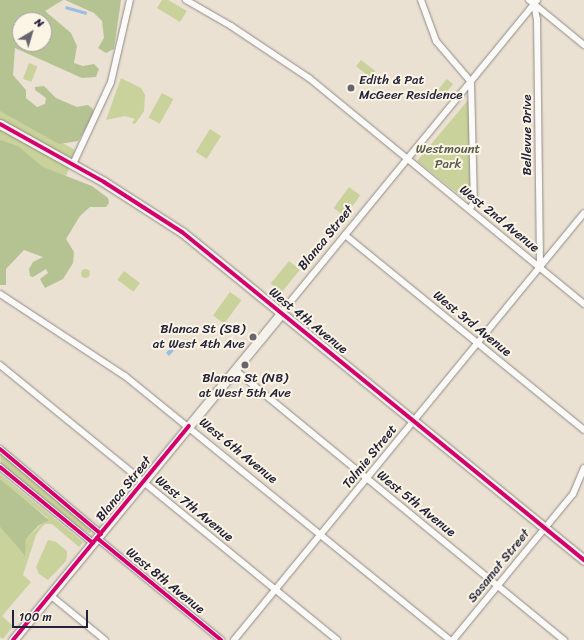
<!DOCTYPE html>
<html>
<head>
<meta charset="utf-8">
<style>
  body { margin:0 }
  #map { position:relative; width:584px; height:640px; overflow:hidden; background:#eae1d2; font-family:Sriracha,sans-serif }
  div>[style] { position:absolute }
  .green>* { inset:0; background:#c9d29a; transform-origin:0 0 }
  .round { border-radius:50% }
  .forest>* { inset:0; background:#b5c393 }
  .water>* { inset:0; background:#99bfe0; transform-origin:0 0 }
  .roads { filter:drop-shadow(0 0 1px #908b87) drop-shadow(0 0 1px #908b87) }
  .street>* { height:6px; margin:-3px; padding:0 3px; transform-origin:3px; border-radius:3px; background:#fcfaf8 }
  .secondary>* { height:9px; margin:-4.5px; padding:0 4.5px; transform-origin:4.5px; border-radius:4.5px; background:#f5f1eb }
  .cycleway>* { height:4px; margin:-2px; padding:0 2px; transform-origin:2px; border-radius:2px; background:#d6006c }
  .dots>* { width:11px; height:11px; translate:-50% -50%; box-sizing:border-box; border:2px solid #fcf5e5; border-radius:50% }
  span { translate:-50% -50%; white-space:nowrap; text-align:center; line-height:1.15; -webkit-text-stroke:4px #fcf5e5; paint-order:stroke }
  .poi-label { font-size:13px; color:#22223b }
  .left { translate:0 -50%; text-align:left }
  .right { translate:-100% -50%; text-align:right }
  .street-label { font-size:13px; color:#22223b }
  .park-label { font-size:13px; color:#535b4c }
  .north { position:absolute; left:12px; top:12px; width:40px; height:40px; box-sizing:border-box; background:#fcf5e5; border:1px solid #a5a1a1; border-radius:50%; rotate:38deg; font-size:11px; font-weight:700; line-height:16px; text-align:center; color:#22223b }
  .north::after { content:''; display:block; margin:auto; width:14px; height:18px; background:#686570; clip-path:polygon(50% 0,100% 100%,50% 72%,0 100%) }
  .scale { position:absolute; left:12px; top:610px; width:76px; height:18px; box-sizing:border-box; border:2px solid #22223b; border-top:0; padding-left:5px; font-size:12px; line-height:14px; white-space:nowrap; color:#22223b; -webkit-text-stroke:3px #fcf5e5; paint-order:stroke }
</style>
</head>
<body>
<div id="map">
  <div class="green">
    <i style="clip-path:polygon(162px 0,168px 0,187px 11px,180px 22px,157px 8px)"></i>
    <i style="left:361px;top:60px;width:18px;height:8px;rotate:38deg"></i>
    <i style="left:29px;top:63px;width:9px;height:17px;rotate:21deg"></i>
    <i style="clip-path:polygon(121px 78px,141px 88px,145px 95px,144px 111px,135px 124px,132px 123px,135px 119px,125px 116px,106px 120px)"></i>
    <i style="left:447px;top:79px;width:8px;height:18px;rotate:40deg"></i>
    <i style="left:162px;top:93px;width:13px;height:28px;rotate:29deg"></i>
    <i style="clip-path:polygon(469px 99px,470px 203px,417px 161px)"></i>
    <i style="clip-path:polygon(0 108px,75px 150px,67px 174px,0 256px)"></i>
    <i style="left:210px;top:129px;width:13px;height:27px;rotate:32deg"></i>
    <i style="left:349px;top:187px;width:14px;height:26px;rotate:36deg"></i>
    <i style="left:289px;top:261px;width:14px;height:29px;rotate:39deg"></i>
    <i class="round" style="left:80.5px;top:268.5px;width:9px;height:9px"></i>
    <i style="left:124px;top:271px;width:20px;height:11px;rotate:37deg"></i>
    <i style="left:230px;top:292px;width:14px;height:29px;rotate:36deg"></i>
    <i style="clip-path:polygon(0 453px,77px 517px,91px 531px,90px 533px,78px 527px,1px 464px)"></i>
    <i style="clip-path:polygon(0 474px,83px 542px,79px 547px,52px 524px,45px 524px,41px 528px,36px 535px,23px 575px,31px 582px,2px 616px,13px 626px,3px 639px,0 637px,0 527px,24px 555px,26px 539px,48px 518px,10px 489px,0 479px)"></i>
    <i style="clip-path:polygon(48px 540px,56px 542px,67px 551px,67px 556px,66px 561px,48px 580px,39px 574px,36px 567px)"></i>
  </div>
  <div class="forest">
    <i style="clip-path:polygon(evenodd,0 0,63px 0,45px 11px,71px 33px,77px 46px,74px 63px,83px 66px,94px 64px,99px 69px,96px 77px,82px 78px,15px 48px,13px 75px,26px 90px,26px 98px,37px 107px,45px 104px,46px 98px,35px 90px,35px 87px,44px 86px,56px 98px,77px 107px,88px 105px,93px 109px,94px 116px,78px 141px,59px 144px,0 111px,0 0,20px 20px,44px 20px,44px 44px,20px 44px,20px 20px)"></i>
    <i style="clip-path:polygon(65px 0,121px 0,114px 49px,106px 53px,98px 48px,104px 38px,102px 21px,94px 13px)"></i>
    <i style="clip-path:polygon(0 140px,18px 146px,43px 167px,92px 186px,108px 198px,109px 203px,106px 207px,90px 207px,80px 216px,66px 239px,74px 252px,73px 263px,63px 279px,45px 288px,40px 279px,48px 273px,46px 269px,33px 277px,30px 276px,29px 269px,33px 262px,43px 257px,24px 250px,6px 269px,6px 285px,0 285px)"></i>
    <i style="clip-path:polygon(0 479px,49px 520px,38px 526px,26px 539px,25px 556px,0 527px)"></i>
  </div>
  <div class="water">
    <i style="left:66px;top:6px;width:22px;height:3px;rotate:16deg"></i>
    <i style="clip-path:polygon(174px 343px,178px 346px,169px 356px,166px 353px)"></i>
  </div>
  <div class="roads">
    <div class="street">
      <i style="left:186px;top:0;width:52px;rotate:30deg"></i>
      <i style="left:231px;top:26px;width:94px;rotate:33.7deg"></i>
      <i style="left:309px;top:78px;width:356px;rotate:39.4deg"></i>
      <i style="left:421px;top:0;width:44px;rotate:69.9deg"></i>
      <i style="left:436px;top:41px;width:54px;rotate:49.5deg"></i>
      <i style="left:471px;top:82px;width:119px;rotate:88.6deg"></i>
      <i style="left:474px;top:201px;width:9px;rotate:117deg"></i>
      <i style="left:529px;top:0;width:71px;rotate:39.3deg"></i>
      <i style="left:534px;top:4px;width:15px;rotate:79deg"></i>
      <i style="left:537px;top:19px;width:248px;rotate:89.3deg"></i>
      <i style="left:73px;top:164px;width:90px;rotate:-65.1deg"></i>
      <i style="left:111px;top:82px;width:84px;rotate:-77deg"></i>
      <i style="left:345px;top:235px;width:308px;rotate:39.2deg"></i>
      <i style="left:0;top:294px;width:149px;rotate:33.3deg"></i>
      <i style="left:125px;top:376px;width:419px;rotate:39.1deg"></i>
      <i style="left:282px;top:312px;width:403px;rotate:-50.7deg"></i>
      <i style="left:0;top:365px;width:435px;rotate:39.2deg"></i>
      <i style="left:235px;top:370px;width:426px;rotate:39.4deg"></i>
      <i style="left:0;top:449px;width:132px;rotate:40.1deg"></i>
      <i style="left:0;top:467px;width:120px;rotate:39.3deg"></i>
      <i style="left:97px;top:538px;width:161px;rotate:39.4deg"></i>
      <i style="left:50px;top:595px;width:71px;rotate:39.3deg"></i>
      <i style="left:234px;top:640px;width:552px;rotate:-50.66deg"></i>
      <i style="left:453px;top:640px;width:189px;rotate:-50.6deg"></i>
      <i style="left:573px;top:494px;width:28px;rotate:-67deg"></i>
    </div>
    <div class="secondary">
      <i style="left:0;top:124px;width:119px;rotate:29.1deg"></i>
      <i style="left:104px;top:182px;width:93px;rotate:32.7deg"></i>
      <i style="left:182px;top:232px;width:519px;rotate:39.21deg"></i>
      <i style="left:13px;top:640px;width:424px;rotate:-50.6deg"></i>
    </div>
  </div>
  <div class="cycleway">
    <i style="left:0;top:124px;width:119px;rotate:29.1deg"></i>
    <i style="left:104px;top:182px;width:93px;rotate:32.7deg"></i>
    <i style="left:182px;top:232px;width:519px;rotate:39.21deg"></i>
    <i style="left:0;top:449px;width:132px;rotate:40.1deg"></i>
    <i style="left:0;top:467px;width:120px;rotate:39.3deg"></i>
    <i style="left:97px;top:538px;width:161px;rotate:39.4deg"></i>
    <i style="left:13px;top:640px;width:277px;rotate:-50.6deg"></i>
  </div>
  <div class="dots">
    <i style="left:351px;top:88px;background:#686570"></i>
    <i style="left:253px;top:337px;background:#686570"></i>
    <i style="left:245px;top:365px;background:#686570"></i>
  </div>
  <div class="poi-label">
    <span class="left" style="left:359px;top:88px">Edith &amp; Pat<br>McGeer Residence</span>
    <span class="right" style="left:245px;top:337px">Blanca St (SB)<br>at West 4th Ave</span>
    <span style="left:245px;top:386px">Blanca St (NB)<br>at West 5th Ave</span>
  </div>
  <div class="street-label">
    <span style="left:527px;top:135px;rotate:-90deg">Bellevue Drive</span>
    <span style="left:499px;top:219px;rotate:39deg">West 2nd Avenue</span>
    <span style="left:326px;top:238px;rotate:-51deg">Blanca Street</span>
    <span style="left:308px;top:321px;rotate:39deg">West 4th Avenue</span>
    <span style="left:472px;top:324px;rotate:39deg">West 3rd Avenue</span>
    <span style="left:238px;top:451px;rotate:39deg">West 6th Avenue</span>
    <span style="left:370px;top:457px;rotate:-51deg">Tolmie Street</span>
    <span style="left:124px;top:489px;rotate:-51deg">Blanca Street</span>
    <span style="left:416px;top:504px;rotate:39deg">West 5th Avenue</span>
    <span style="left:194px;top:509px;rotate:39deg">West 7th Avenue</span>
    <span style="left:499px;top:566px;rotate:-51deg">Sasamat Street</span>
    <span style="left:165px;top:581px;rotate:39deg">West 8th Avenue</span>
  </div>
  <div class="park-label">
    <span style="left:448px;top:157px">Westmount<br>Park</span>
  </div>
  <div class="north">N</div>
  <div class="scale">100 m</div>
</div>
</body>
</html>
